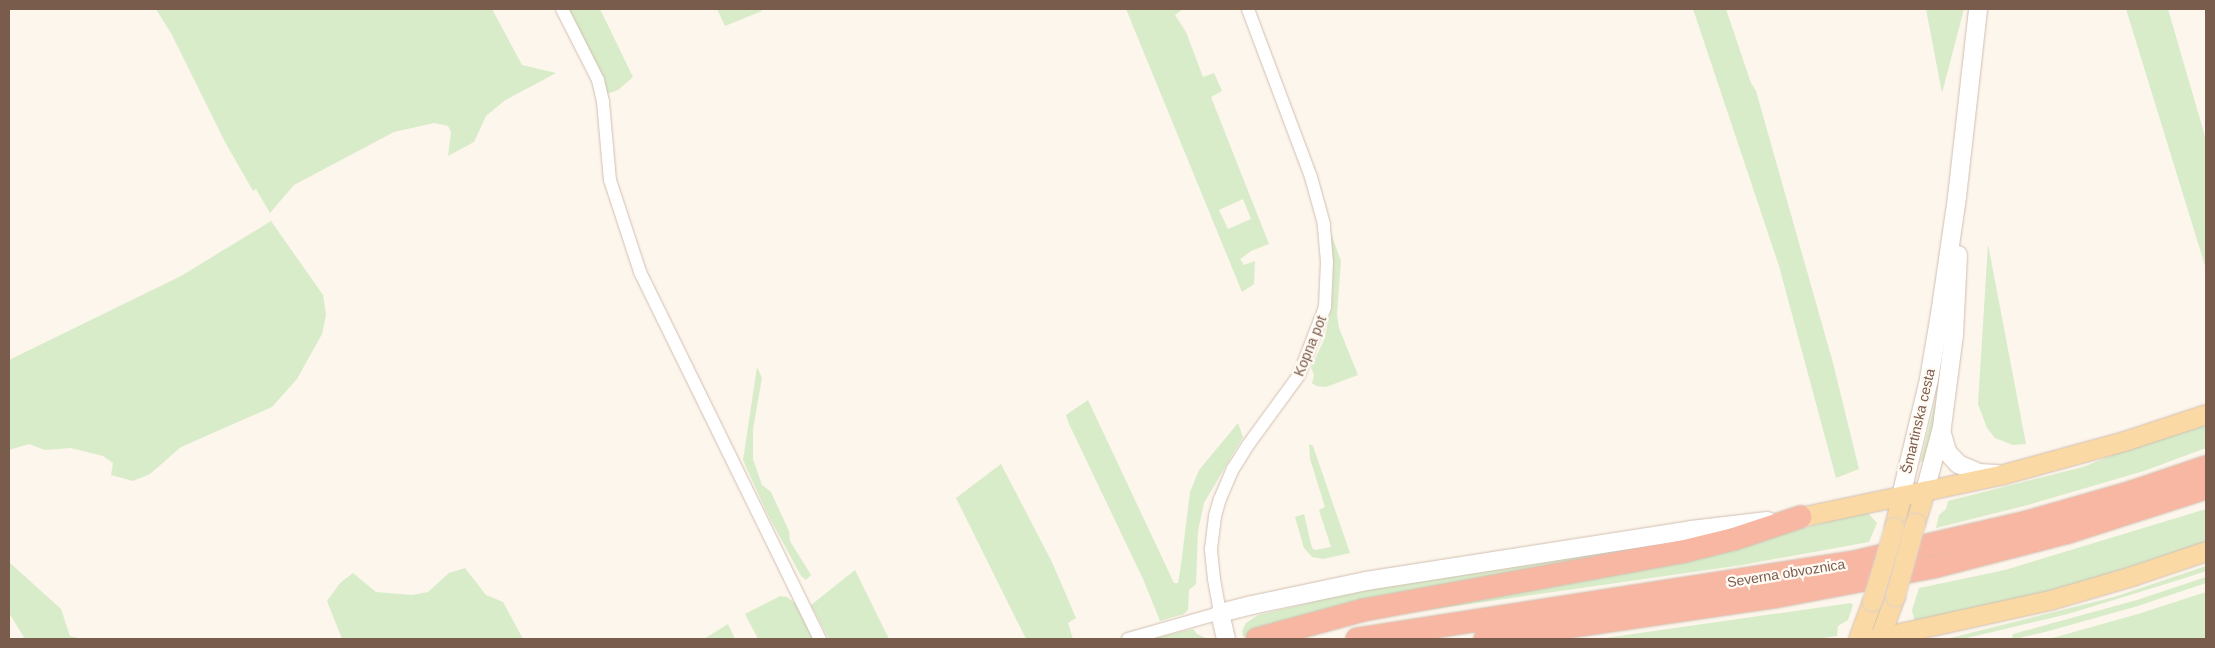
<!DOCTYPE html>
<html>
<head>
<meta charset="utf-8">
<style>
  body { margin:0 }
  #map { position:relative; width:2215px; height:648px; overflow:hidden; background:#fdf6ec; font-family:Arial,sans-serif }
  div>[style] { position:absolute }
  .green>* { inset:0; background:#d8ecc9 }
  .roads { filter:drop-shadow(0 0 1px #d1beb0) drop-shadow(0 0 1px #d1beb0) }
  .street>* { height:12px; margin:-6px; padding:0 6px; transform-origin:6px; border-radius:6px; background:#fff }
  .secondary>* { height:18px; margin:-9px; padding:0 9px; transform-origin:9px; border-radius:9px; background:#fff }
  .primary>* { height:19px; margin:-9.5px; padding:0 9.5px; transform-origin:9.5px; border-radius:9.5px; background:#fbd9a5 }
  .highway>* { height:22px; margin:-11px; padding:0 11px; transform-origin:11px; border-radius:11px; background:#f7b7a3 }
  .bridges { filter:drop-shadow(0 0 1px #dad1cd) drop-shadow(0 0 1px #dad1cd) }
  .primary-bridge>* { height:19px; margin:-9.5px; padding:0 9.5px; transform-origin:9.5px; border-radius:9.5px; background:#fbd9a5 }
  span { translate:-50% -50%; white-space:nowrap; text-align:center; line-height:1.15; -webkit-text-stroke:4.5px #fffaf3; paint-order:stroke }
  .street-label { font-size:14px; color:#7a5c4d }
  .frame { position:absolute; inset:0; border:10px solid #7a5c4d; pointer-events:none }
</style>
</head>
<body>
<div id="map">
  <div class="green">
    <i style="clip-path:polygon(156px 9px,492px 9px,522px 65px,556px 73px,504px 101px,486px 116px,474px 142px,448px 156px,451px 132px,448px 126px,434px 123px,394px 132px,294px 185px,270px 213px,256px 189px,253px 191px,225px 142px,172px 35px)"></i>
    <i style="clip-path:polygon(569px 9px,600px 9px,633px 77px,618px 90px,604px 95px)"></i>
    <i style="clip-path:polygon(717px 9px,761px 9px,762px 11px,725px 26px)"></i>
    <i style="clip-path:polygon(evenodd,1126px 9px,1183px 9px,1175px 15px,1186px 32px,1203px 77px,1214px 73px,1222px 91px,1211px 97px,1269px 244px,1251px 251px,1240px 259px,1244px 265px,1255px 261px,1254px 284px,1242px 292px,1126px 9px,1243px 199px,1251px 219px,1228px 229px,1219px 210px,1243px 199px)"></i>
    <i style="clip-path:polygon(1693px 9px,1726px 9px,1751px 83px,1756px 91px,1833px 363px,1859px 469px,1836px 478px,1779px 266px)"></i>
    <i style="clip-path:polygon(1926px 9px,1964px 9px,1942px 93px)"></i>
    <i style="clip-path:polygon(2126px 9px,2168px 9px,2206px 140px,2206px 269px)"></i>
    <i style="clip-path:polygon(271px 221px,323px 295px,326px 315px,322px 334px,297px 379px,272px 407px,181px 447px,150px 474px,133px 481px,111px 475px,113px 463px,103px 456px,71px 448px,45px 450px,29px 444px,9px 450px,9px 360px,181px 276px)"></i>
    <i style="clip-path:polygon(1331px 233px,1341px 261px,1337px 315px,1339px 328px,1358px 375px,1326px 387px,1316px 386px,1312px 383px,1314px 375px,1311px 367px,1324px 340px,1332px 306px,1333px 269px)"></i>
    <i style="clip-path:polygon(1988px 244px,2026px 444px,2013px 445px,1995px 438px,1987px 428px,1978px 404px)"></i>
    <i style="clip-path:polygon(757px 367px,762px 378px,753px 429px,753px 459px,762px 485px,771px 492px,789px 531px,790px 541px,811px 575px,806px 580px,801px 576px,767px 513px,743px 460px)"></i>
    <i style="clip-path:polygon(1941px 379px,1930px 459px,1920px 462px)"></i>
    <i style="clip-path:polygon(1088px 400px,1174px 583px,1178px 583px,1181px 565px,1190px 492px,1199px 470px,1238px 423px,1243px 437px,1204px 503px,1198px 531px,1196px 584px,1189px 590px,1188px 610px,1184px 614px,1160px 621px,1143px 579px,1069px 424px,1066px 415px)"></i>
    <i style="clip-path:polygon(2206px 421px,2206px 448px,2144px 471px,2028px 505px,1936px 528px,1939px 515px,1946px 509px,1948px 501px,2083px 467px,2137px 445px)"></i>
    <i style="clip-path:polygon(1309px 444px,1313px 446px,1350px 553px,1323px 559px,1312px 557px,1304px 548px,1295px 517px,1304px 514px,1312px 548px,1315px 550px,1331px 547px,1319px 510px,1325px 507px,1310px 459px)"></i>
    <i style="clip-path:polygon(1001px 464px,1052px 562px,1076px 618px,1068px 623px,1073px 639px,1026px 639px,956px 498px)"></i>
    <i style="clip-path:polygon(2206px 509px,2206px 542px,2041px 596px,1915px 623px,1912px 610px,1919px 588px,2005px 570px)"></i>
    <i style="clip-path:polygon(1867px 512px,1877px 523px,1869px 542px,1742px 565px,1414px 612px,1692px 556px)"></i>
    <i style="clip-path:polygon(1661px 543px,1664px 545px,1309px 617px,1243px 637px,1242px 631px,1246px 623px,1258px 615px,1330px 598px,1404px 583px)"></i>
    <i style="clip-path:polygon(9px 562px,61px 609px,70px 636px,82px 639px,25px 639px,9px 613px)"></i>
    <i style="clip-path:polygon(2206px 566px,2206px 571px,2182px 579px,2068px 614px,1963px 639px,1946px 639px,2114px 597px)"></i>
    <i style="clip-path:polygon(465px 568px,486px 595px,503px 602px,523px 639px,342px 639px,327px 601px,340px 583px,353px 573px,376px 592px,412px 595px,428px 592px,449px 573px)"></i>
    <i style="clip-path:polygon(855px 570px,889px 639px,829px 639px,811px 605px)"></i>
    <i style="clip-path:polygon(2206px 577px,2206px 583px,2138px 606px,2045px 632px,2015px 639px,2012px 638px,2013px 634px,2137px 600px)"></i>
    <i style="clip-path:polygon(2206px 592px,2206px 639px,2049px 639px,2138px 614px)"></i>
    <i style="clip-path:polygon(780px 596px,787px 597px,796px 604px,813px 639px,758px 639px,745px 614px)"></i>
    <i style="clip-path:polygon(1851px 603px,1853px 605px,1848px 620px,1838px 626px,1837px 636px,1816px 639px,1598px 639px)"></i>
    <i style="clip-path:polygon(728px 624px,735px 639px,704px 639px)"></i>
    <i style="clip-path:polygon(1193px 629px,1197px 634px,1208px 639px,1151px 639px)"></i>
  </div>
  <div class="roads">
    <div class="street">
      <i style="left:562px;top:9px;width:80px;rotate:63.1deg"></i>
      <i style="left:598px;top:80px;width:23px;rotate:77deg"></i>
      <i style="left:603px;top:102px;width:78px;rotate:84.9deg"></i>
      <i style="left:610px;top:180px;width:97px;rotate:71.9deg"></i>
      <i style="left:640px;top:272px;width:409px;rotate:63.9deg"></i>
      <i style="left:1128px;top:639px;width:96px;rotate:-15.8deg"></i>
      <i style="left:1220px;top:613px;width:35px;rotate:-100deg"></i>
      <i style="left:1214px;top:579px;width:30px;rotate:-96deg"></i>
      <i style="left:1211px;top:549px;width:33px;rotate:-83deg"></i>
      <i style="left:1215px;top:516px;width:18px;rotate:-74deg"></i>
      <i style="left:1220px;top:499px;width:33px;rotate:-67deg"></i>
      <i style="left:1233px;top:469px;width:28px;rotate:-58deg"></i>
      <i style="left:1248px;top:445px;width:87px;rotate:-53.9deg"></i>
      <i style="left:1299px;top:375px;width:73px;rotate:-69.1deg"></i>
      <i style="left:1325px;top:307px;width:45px;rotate:-87.5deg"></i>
      <i style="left:1327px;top:262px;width:38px;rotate:-95deg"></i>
      <i style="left:1324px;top:224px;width:49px;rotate:-105.5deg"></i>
      <i style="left:1311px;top:177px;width:179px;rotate:-110.6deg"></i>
    </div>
    <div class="secondary">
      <i style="left:1942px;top:434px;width:19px;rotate:74deg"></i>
      <i style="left:1947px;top:452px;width:16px;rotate:47deg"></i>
      <i style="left:1958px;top:464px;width:23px;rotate:23deg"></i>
      <i style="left:1979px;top:473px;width:18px;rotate:3deg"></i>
      <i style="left:1925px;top:491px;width:66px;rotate:-75.1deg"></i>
      <i style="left:1942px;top:427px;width:94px;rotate:-82.6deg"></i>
      <i style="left:1954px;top:334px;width:79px;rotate:-87.1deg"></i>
      <i style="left:1901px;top:496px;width:120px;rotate:-76.5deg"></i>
      <i style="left:1929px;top:379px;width:66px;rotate:-80.4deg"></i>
      <i style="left:1940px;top:314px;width:118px;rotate:-81.7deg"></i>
      <i style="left:1957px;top:197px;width:189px;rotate:-83.6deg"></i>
      <i style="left:1226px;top:639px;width:27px;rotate:-103deg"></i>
      <i style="left:1220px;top:613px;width:33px;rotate:-14deg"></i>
      <i style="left:1252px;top:605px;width:116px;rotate:-11.9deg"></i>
      <i style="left:1366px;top:581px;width:329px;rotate:-8.9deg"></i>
      <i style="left:1691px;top:530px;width:77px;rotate:-6.8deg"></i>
    </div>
    <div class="primary">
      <i style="left:1800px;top:517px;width:204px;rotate:-11.9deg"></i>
      <i style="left:2000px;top:475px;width:129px;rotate:-15.3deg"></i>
      <i style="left:2124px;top:441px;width:86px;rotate:-18.2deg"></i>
      <i style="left:1915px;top:523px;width:34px;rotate:-73deg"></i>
      <i style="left:1894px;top:527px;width:32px;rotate:-77deg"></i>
      <i style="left:1858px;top:639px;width:40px;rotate:-69.8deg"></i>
      <i style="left:1872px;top:639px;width:182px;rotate:-12.4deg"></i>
      <i style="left:2050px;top:600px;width:85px;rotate:-16.3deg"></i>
      <i style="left:2132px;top:576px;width:78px;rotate:-18.7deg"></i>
      <i style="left:1879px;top:639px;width:46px;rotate:-69.6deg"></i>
    </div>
    <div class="highway">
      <i style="left:1257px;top:639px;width:111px;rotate:-15.2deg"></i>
      <i style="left:1364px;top:610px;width:322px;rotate:-10.4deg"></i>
      <i style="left:1681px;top:552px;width:55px;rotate:-13.8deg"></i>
      <i style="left:1734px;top:539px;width:70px;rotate:-18.4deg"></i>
      <i style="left:1357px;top:639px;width:499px;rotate:-8.8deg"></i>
      <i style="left:1850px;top:563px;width:182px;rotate:-13deg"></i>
      <i style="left:2027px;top:522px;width:109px;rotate:-15.9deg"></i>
      <i style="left:2132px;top:492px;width:78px;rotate:-18.7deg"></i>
      <i style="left:1485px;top:639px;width:292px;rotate:-8.3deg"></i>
      <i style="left:1774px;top:597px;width:162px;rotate:-10.7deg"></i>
      <i style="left:1933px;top:567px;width:140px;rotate:-14.4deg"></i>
      <i style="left:2069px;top:532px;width:144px;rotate:-17.8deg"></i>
    </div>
  </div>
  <div class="bridges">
    <div class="primary-bridge">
      <i style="left:1895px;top:596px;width:76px;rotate:-74.7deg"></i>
      <i style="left:1872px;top:601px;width:77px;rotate:-73.4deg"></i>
    </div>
  </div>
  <div class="street-label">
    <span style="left:1310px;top:346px;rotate:-68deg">Kopna pot</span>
    <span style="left:1918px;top:421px;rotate:-77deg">Šmartinska cesta</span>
    <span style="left:1786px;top:573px;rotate:-9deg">Severna obvoznica</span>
  </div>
  <div class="frame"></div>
</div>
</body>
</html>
